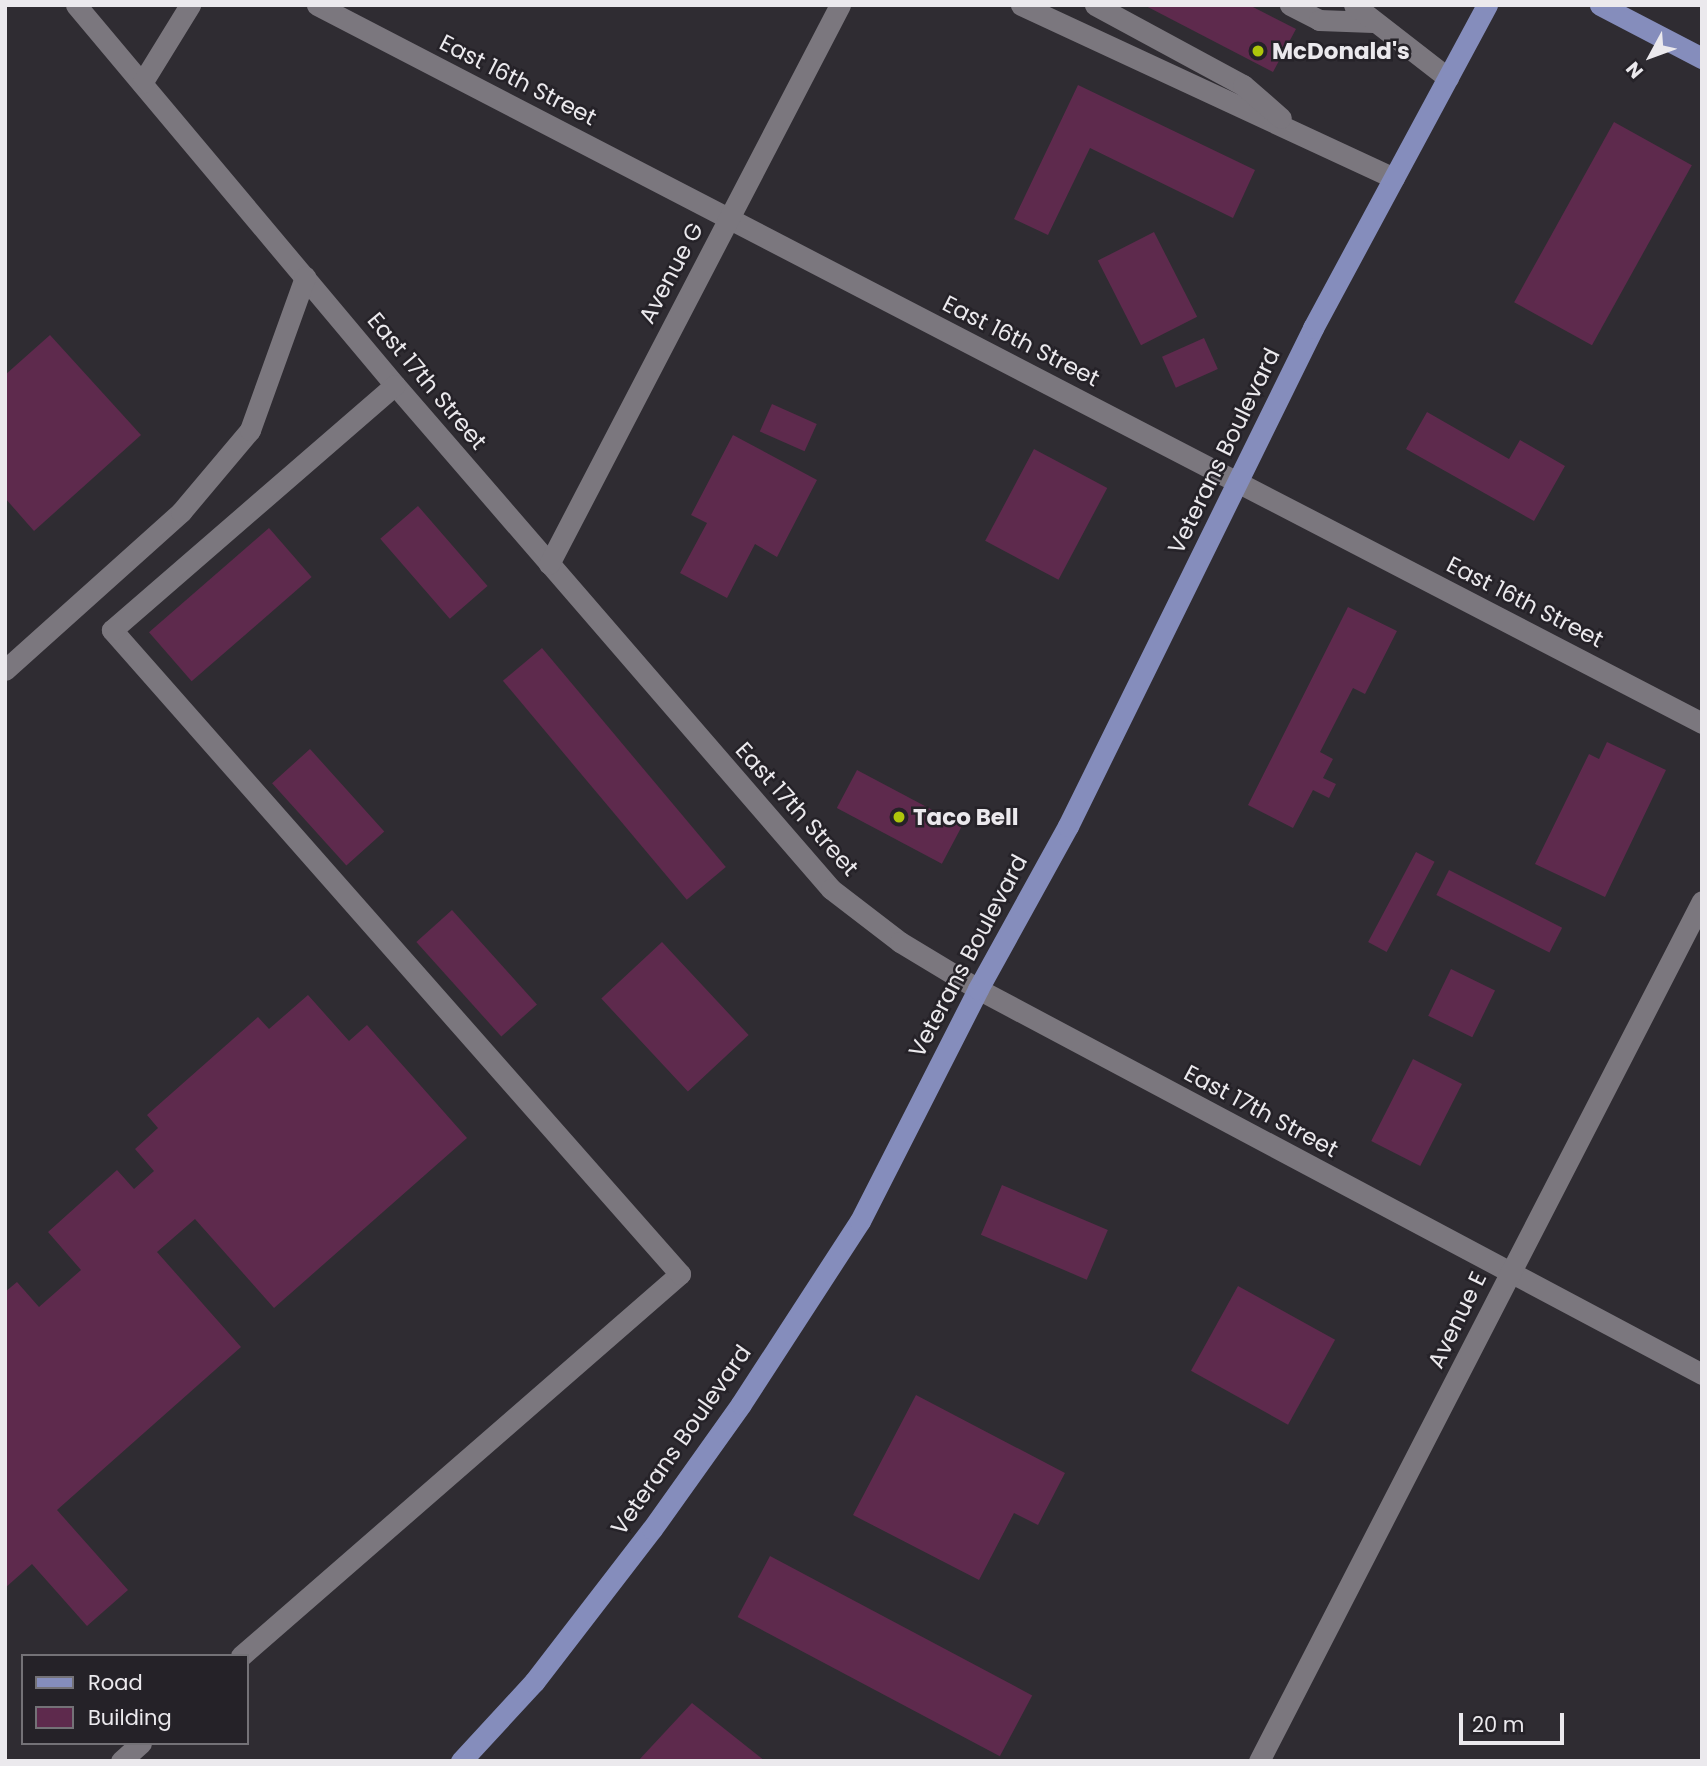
<!DOCTYPE html>
<html>
<head>
<meta charset="utf-8">
<style>
  body { margin:0 }
  #map { position:relative; width:1707px; height:1766px; overflow:hidden; background:#2f2c32; font-family:Poppins,sans-serif }
  div>[style] { position:absolute }
  .building>* { inset:0; background:#5e2a4d; transform-origin:0 0 }
  .minor>* { height:21px; margin:-10.5px; padding:0 10.5px; transform-origin:10.5px; border-radius:10.5px; background:#7b777e }
  .major>* { height:21px; margin:-10.5px; padding:0 10.5px; transform-origin:10.5px; border-radius:10.5px; background:#858dbc }
  .dots>* { width:19px; height:19px; translate:-50% -50%; box-sizing:border-box; border:4px solid #252228; border-radius:50% }
  span { translate:-50% -50%; white-space:nowrap; text-align:center; line-height:1.15; -webkit-text-stroke:5px #252228; paint-order:stroke }
  .poi-label { font-size:23px; color:#ebe9ed; font-weight:700 }
  .left { translate:0 -50%; text-align:left }
  .street-label { font-size:23px; color:#ebe9ed }
  .frame { position:absolute; inset:0; border:7px solid #ebe9ed; pointer-events:none }
  .legend { position:absolute; left:21px; top:1654px; width:228px; height:91px; box-sizing:border-box; background:#252228; border:2px solid #747277; margin:0; padding:9px 12px; list-style:none; font-size:21px; color:#ebe9ed }
  .legend li { display:flex; align-items:center; gap:14px; height:35px }
  .legend b { width:35px; border:2px solid #747277 }
  .north { position:absolute; left:1616px; top:21px; width:70px; height:70px; -webkit-text-stroke:5px #252228; paint-order:stroke; rotate:229deg; font-size:19px; font-weight:700; line-height:28px; text-align:center; color:#ebe9ed }
  .north::after { content:''; display:block; margin:auto; width:24px; height:32px; background:#ebe9ed; clip-path:polygon(50% 0,100% 100%,50% 72%,0 100%) }
  .scale { position:absolute; left:1459px; top:1713px; width:105px; height:32px; box-sizing:border-box; border:4px solid #ebe9ed; border-top:0; padding-left:9px; font-size:21px; line-height:24px; white-space:nowrap; color:#ebe9ed; -webkit-text-stroke:5px #252228; paint-order:stroke }
</style>
</head>
<body>
<div id="map">
  <div class="building">
    <i style="clip-path:polygon(1144px 5px,1249px 5px,1296px 29px,1273px 72px)"></i>
    <i style="clip-path:polygon(1078px 85px,1255px 170px,1233px 218px,1090px 148px,1048px 235px,1014px 219px)"></i>
    <i style="left:1614px;top:122px;width:89px;height:206px;rotate:29deg"></i>
    <i style="left:1154px;top:232px;width:95px;height:63px;rotate:63deg"></i>
    <i style="clip-path:polygon(50px 335px,141px 435px,34px 531px,5px 498px,5px 375px)"></i>
    <i style="left:1204px;top:338px;width:34px;height:46px;rotate:66deg"></i>
    <i style="left:772px;top:404px;width:49px;height:30px;rotate:24deg"></i>
    <i style="clip-path:polygon(1427px 412px,1509px 459px,1520px 440px,1565px 466px,1534px 521px,1406px 449px)"></i>
    <i style="clip-path:polygon(733px 435px,817px 480px,777px 557px,755px 544px,727px 598px,680px 573px,707px 523px,691px 515px)"></i>
    <i style="left:1034px;top:449px;width:83px;height:104px;rotate:28deg"></i>
    <i style="left:418px;top:506px;width:106px;height:50px;rotate:49deg"></i>
    <i style="left:269px;top:528px;width:65px;height:159px;rotate:49deg"></i>
    <i style="clip-path:polygon(1348px 607px,1397px 631px,1365px 694px,1353px 688px,1320px 752px,1333px 759px,1323px 778px,1336px 784px,1329px 798px,1313px 790px,1293px 828px,1248px 805px)"></i>
    <i style="left:542px;top:648px;width:286px;height:51px;rotate:50deg"></i>
    <i style="clip-path:polygon(1607px 742px,1666px 770px,1605px 897px,1535px 864px,1589px 754px,1599px 759px)"></i>
    <i style="left:310px;top:749px;width:111px;height:51px;rotate:48deg"></i>
    <i style="left:857px;top:770px;width:119px;height:43px;rotate:28deg"></i>
    <i style="left:1416px;top:852px;width:21px;height:102px;rotate:28deg"></i>
    <i style="left:1449px;top:870px;width:127px;height:28px;rotate:27deg"></i>
    <i style="left:452px;top:910px;width:127px;height:48px;rotate:48deg"></i>
    <i style="left:662px;top:942px;width:127px;height:83px;rotate:47deg"></i>
    <i style="left:1451px;top:969px;width:49px;height:52px;rotate:26deg"></i>
    <i style="clip-path:polygon(308px 995px,349px 1041px,367px 1025px,467px 1138px,274px 1308px,195px 1219px,157px 1252px,241px 1347px,57px 1510px,128px 1590px,87px 1626px,32px 1564px,5px 1588px,5px 1292px,17px 1282px,39px 1307px,81px 1270px,48px 1232px,117px 1170px,134px 1189px,154px 1171px,135px 1149px,158px 1128px,147px 1115px,258px 1017px,269px 1029px)"></i>
    <i style="left:1413px;top:1059px;width:55px;height:92px;rotate:27deg"></i>
    <i style="left:1002px;top:1185px;width:115px;height:54px;rotate:23deg"></i>
    <i style="left:1238px;top:1286px;width:111px;height:97px;rotate:29deg"></i>
    <i style="clip-path:polygon(916px 1395px,1065px 1473px,1038px 1525px,1014px 1513px,979px 1580px,853px 1515px)"></i>
    <i style="left:770px;top:1556px;width:297px;height:69px;rotate:28deg"></i>
    <i style="clip-path:polygon(692px 1703px,765px 1761px,638px 1761px)"></i>
  </div>
  <div class="minor">
    <i style="left:76px;top:5px;width:496px;rotate:50deg"></i>
    <i style="left:395px;top:385px;width:666px;rotate:49.14deg"></i>
    <i style="left:831px;top:889px;width:87px;rotate:37.5deg"></i>
    <i style="left:900px;top:942px;width:91px;rotate:31.1deg"></i>
    <i style="left:978px;top:989px;width:820px;rotate:28deg"></i>
    <i style="left:317px;top:5px;width:1560px;rotate:27.4deg"></i>
    <i style="left:1021px;top:5px;width:411px;rotate:24.9deg"></i>
    <i style="left:1095px;top:5px;width:168px;rotate:28.4deg"></i>
    <i style="left:1243px;top:85px;width:50px;rotate:41deg"></i>
    <i style="left:1290px;top:5px;width:33px;rotate:27deg"></i>
    <i style="left:1319px;top:20px;width:54px;rotate:2.1deg"></i>
    <i style="left:1354px;top:5px;width:119px;rotate:37.8deg"></i>
    <i style="left:142px;top:83px;width:92px;rotate:-58.4deg"></i>
    <i style="left:549px;top:564px;width:630px;rotate:-62.5deg"></i>
    <i style="left:5px;top:670px;width:237px;rotate:-41.9deg"></i>
    <i style="left:181px;top:512px;width:107px;rotate:-49.9deg"></i>
    <i style="left:250px;top:430px;width:163px;rotate:-70.2deg"></i>
    <i style="left:241px;top:1656px;width:582px;rotate:-41.03deg"></i>
    <i style="left:680px;top:1274px;width:859px;rotate:-131.41deg"></i>
    <i style="left:112px;top:630px;width:374px;rotate:-40.9deg"></i>
    <i style="left:121px;top:1761px;width:27px;rotate:-42deg"></i>
    <i style="left:1259px;top:1761px;width:967px;rotate:-62.75deg"></i>
  </div>
  <div class="major">
    <i style="left:1600px;top:5px;width:115px;rotate:27.5deg"></i>
    <i style="left:461px;top:1761px;width:108px;rotate:-47.3deg"></i>
    <i style="left:534px;top:1682px;width:193px;rotate:-52.4deg"></i>
    <i style="left:652px;top:1529px;width:153px;rotate:-54.5deg"></i>
    <i style="left:741px;top:1404px;width:218px;rotate:-57deg"></i>
    <i style="left:860px;top:1221px;width:260px;rotate:-63deg"></i>
    <i style="left:978px;top:989px;width:186px;rotate:-61.1deg"></i>
    <i style="left:1068px;top:826px;width:555px;rotate:-63.8deg"></i>
    <i style="left:1313px;top:328px;width:367px;rotate:-61.7deg"></i>
  </div>
  <div class="dots">
    <i style="left:1258px;top:51px;background:#aec60b"></i>
    <i style="left:899px;top:817px;background:#aec60b"></i>
  </div>
  <div class="poi-label">
    <span class="left" style="left:1272px;top:51px">McDonald's</span>
    <span class="left" style="left:913px;top:817px">Taco Bell</span>
  </div>
  <div class="street-label">
    <span style="left:518px;top:80px;rotate:27deg">East 16th Street</span>
    <span style="left:671px;top:273px;rotate:-62deg">Avenue G</span>
    <span style="left:1021px;top:341px;rotate:27deg">East 16th Street</span>
    <span style="left:427px;top:381px;rotate:50deg">East 17th Street</span>
    <span style="left:1224px;top:451px;rotate:-64deg">Veterans Boulevard</span>
    <span style="left:1525px;top:602px;rotate:27deg">East 16th Street</span>
    <span style="left:797px;top:809px;rotate:48deg">East 17th Street</span>
    <span style="left:968px;top:956px;rotate:-62deg">Veterans Boulevard</span>
    <span style="left:1261px;top:1111px;rotate:28deg">East 17th Street</span>
    <span style="left:1457px;top:1320px;rotate:-64deg">Avenue E</span>
    <span style="left:681px;top:1440px;rotate:-55deg">Veterans Boulevard</span>
  </div>
  <div class="frame"></div>
  <ul class="legend">
  <li><b style="height:9px;background:#858dbc"></b>Road</li>
  <li><b style="height:19px;background:#5e2a4d"></b>Building</li>
  </ul>
  <div class="north">N</div>
  <div class="scale">20 m</div>
</div>
</body>
</html>
